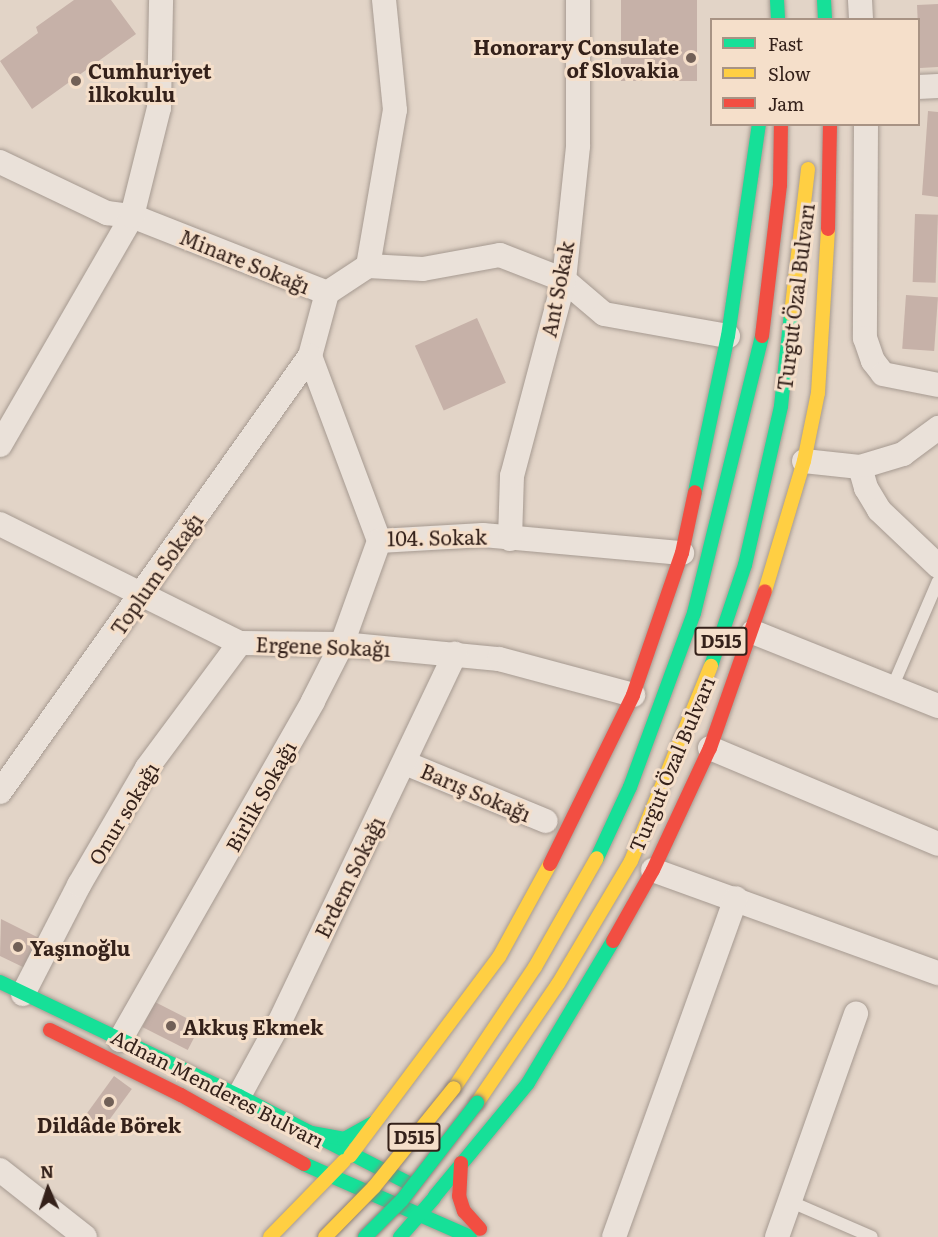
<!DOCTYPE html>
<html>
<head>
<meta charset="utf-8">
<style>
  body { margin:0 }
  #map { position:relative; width:938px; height:1237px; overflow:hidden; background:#e2d4c7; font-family:Literata,serif }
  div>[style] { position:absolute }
  .building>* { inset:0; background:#c6b1a8; transform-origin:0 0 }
  .roads { filter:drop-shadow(0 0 2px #a69a91) drop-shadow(0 0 2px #a69a91) }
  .lane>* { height:12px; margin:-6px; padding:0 6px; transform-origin:6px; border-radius:6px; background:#eae1d9 }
  .street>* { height:24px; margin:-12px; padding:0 12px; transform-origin:12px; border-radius:12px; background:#eae1d9 }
  .fast>* { height:14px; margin:-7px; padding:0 7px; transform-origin:7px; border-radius:7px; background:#16e098 }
  .slow>* { height:14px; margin:-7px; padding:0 7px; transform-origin:7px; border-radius:7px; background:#ffcf43 }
  .jam>* { height:14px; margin:-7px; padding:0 7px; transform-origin:7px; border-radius:7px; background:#f24e42 }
  .bridges { filter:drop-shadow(0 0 2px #8c7f78) drop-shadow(0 0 2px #8c7f78) }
  .fast-bridge>* { height:14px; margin:-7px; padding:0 7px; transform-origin:7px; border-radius:7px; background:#16e098 }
  .slow-bridge>* { height:14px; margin:-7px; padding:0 7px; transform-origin:7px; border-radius:7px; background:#ffcf43 }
  .dots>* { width:16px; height:16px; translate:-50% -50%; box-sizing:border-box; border:3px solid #f5dfca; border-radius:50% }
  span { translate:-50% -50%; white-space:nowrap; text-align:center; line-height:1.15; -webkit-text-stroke:6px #f5dfca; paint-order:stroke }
  .shield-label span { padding:2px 4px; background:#f5dfca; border:2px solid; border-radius:4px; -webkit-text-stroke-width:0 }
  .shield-label { font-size:18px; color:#34211a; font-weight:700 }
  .poi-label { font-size:20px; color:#34211a; font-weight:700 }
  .right { translate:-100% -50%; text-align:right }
  .left { translate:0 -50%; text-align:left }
  .street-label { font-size:20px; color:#34211a }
  .legend { position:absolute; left:710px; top:18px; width:210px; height:108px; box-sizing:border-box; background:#f5dfca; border:2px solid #a89384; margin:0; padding:8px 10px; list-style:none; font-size:18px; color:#34211a }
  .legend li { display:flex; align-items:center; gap:12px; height:30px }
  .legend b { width:30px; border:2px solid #a89384 }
  .north { position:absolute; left:18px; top:1159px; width:60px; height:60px; -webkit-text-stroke:4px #f5dfca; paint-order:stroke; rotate:357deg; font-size:16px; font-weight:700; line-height:24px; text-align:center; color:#34211a }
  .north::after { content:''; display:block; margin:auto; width:21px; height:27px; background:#34211a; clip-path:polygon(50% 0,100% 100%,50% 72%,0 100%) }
</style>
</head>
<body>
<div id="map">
  <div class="building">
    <i style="clip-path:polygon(74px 0,111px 0,136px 34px,32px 109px,0 61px,38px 33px,36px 27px)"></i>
    <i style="left:621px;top:0;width:76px;height:81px"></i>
    <i style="clip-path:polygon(938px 4px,938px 67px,920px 68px,917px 5px)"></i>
    <i style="clip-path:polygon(928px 111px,938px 112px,938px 197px,922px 195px)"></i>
    <i style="left:915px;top:214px;width:23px;height:68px;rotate:2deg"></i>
    <i style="left:906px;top:295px;width:32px;height:54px;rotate:4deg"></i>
    <i style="left:477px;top:318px;width:71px;height:68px;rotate:66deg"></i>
    <i style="clip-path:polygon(1px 919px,41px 939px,25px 968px,0 956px)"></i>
    <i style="left:155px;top:1002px;width:51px;height:28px;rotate:27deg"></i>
    <i style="left:114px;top:1076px;width:22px;height:49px;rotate:36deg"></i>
  </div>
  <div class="roads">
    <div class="lane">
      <i style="left:892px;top:688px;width:116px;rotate:-66.7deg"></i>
      <i style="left:789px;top:1201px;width:90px;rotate:23.4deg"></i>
    </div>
    <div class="street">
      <i style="left:860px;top:0;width:20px;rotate:87deg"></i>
      <i style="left:918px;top:87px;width:20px;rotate:-3deg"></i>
      <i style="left:866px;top:124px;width:214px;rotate:90.3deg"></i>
      <i style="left:865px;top:338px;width:24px;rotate:71deg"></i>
      <i style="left:873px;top:361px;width:16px;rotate:52deg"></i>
      <i style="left:883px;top:374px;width:56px;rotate:11.3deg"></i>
      <i style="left:0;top:162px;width:119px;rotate:25.5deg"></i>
      <i style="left:107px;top:213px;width:25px;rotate:7deg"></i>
      <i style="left:132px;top:216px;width:210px;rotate:21.5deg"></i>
      <i style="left:327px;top:293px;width:49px;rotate:-33.4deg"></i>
      <i style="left:368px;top:266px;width:55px;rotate:3.1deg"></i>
      <i style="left:423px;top:269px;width:78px;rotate:-10.3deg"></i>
      <i style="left:500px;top:255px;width:69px;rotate:21.3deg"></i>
      <i style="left:564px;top:280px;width:52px;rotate:40.4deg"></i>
      <i style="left:604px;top:314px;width:126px;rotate:10.1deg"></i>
      <i style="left:368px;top:266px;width:158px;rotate:-80.2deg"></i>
      <i style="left:395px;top:110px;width:111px;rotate:-95.7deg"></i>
      <i style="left:327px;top:293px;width:65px;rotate:105.1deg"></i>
      <i style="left:310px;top:356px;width:197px;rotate:69.5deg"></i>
      <i style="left:379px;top:541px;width:104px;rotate:-3.3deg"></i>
      <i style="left:483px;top:535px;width:200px;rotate:5.2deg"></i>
      <i style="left:0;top:445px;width:264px;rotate:-60deg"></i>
      <i style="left:132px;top:216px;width:111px;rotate:-76deg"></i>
      <i style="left:159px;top:108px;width:108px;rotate:-88.9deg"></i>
      <i style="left:804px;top:461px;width:56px;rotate:6.1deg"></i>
      <i style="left:860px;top:467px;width:45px;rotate:-16.8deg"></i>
      <i style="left:903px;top:454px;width:44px;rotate:-36.6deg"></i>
      <i style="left:860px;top:467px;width:22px;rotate:74deg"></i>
      <i style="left:866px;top:488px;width:26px;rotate:59deg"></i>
      <i style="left:879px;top:510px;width:81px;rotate:43.5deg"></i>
      <i style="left:0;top:524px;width:268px;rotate:26.4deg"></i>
      <i style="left:240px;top:643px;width:102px;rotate:0.6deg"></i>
      <i style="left:342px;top:644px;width:158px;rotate:5.5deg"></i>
      <i style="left:499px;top:659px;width:139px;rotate:15deg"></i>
      <i style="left:510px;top:539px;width:63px;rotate:-88.2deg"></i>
      <i style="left:512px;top:476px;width:203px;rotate:-75.1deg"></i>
      <i style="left:564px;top:280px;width:135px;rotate:-84deg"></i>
      <i style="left:578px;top:146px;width:146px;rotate:-90deg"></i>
      <i style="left:753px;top:632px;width:199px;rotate:21.8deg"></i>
      <i style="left:710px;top:748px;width:247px;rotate:22.8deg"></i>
      <i style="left:405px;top:763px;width:152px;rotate:22.4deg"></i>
      <i style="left:0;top:792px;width:535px;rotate:-54.59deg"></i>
      <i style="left:653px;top:870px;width:303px;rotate:19.9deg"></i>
      <i style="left:23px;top:994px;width:123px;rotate:-62.8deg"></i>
      <i style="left:79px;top:885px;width:135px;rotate:-59.8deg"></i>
      <i style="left:147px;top:768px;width:156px;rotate:-53.4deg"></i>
      <i style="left:120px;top:1040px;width:390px;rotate:-60.3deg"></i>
      <i style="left:313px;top:701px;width:64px;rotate:-63deg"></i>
      <i style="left:342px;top:644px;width:109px;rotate:-70.2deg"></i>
      <i style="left:239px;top:1096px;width:85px;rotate:-61.3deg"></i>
      <i style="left:280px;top:1021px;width:407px;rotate:-64.5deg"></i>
      <i style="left:0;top:1170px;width:108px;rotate:38.2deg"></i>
      <i style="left:614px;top:1237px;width:360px;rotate:-70.2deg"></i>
      <i style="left:777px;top:1237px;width:237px;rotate:-70.5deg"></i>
    </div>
    <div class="fast">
      <i style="left:777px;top:0;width:20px;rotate:87deg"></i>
      <i style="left:824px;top:0;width:20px;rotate:87deg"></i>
      <i style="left:695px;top:492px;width:159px;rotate:-78.1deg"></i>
      <i style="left:728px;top:336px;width:214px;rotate:-81.7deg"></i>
      <i style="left:711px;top:666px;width:107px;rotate:-71.4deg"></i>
      <i style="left:745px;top:565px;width:163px;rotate:-77.2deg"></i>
      <i style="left:781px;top:406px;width:93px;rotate:-83.8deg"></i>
      <i style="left:597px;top:858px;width:78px;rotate:-65.1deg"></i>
      <i style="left:630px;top:787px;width:185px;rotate:-69.8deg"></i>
      <i style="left:694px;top:613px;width:285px;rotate:-76.2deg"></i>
      <i style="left:0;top:982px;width:265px;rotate:25.5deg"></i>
      <i style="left:239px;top:1096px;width:192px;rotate:27.2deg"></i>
      <i style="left:306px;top:1132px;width:39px;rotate:10deg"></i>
      <i style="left:344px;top:1139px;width:33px;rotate:-29deg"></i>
      <i style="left:304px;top:1164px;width:181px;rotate:23.7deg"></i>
      <i style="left:435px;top:1196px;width:146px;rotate:-50.5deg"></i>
      <i style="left:528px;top:1083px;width:165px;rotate:-59.1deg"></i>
      <i style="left:400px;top:1237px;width:52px;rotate:-48.9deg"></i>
    </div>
    <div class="slow">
      <i style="left:791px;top:314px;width:146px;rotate:-83.3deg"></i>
      <i style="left:765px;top:591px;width:136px;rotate:-73.3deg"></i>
      <i style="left:804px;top:461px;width:69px;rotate:-78.4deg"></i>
      <i style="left:818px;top:393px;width:164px;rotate:-86.5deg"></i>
      <i style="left:454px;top:1088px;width:146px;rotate:-56.2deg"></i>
      <i style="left:535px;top:967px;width:125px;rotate:-60.4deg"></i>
      <i style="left:477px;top:1103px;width:144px;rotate:-55.8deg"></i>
      <i style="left:558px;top:984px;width:143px;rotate:-59.3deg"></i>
      <i style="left:631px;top:861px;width:211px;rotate:-67.7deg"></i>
      <i style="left:350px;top:1156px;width:249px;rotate:-53.2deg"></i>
      <i style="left:499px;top:957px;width:106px;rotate:-61.3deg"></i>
      <i style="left:270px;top:1237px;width:106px;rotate:-45.8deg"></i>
    </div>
    <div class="jam">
      <i style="left:828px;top:229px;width:105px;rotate:-88.9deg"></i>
      <i style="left:762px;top:336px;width:152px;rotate:-83.2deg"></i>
      <i style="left:780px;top:185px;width:61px;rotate:-89.1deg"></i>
      <i style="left:550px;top:864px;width:188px;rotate:-63.8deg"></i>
      <i style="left:633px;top:695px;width:150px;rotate:-71deg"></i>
      <i style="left:682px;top:553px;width:62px;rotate:-78deg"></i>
      <i style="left:613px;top:941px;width:81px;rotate:-60.6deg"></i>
      <i style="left:653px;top:870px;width:135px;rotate:-65deg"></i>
      <i style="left:710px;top:748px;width:166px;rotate:-70.7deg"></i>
      <i style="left:50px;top:1030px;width:146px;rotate:26.4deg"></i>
      <i style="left:181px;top:1095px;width:141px;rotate:29.3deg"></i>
      <i style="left:461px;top:1163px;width:33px;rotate:93deg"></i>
      <i style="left:459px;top:1196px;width:16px;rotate:72deg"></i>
      <i style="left:464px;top:1211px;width:24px;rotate:48deg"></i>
    </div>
  </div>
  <div class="bridges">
    <div class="fast-bridge">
      <i style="left:365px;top:1237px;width:52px;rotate:-45deg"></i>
      <i style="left:402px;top:1200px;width:123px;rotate:-52.3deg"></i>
    </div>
    <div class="slow-bridge">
      <i style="left:325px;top:1237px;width:70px;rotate:-45.6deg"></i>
      <i style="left:374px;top:1187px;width:127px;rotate:-51.1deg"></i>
    </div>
  </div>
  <div class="dots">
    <i style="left:691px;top:58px;background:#716057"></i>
    <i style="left:76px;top:81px;background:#716057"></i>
    <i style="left:18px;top:947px;background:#716057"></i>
    <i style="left:171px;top:1026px;background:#716057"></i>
    <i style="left:109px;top:1102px;background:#716057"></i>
  </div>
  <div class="shield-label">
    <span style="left:721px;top:641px">D515</span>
    <span style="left:414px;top:1137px">D515</span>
  </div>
  <div class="poi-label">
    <span class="right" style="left:679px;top:58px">Honorary Consulate<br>of Slovakia</span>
    <span class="left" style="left:88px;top:82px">Cumhuriyet<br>ilkokulu</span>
    <span class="left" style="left:30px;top:947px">Yaşınoğlu</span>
    <span class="left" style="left:183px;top:1026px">Akkuş Ekmek</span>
    <span style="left:109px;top:1124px">Dildâde Börek</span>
  </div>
  <div class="street-label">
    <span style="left:245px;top:261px;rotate:22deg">Minare Sokağı</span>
    <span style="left:557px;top:289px;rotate:-79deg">Ant Sokak</span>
    <span style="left:795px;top:297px;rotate:-83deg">Turgut Özal Bulvarı</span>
    <span style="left:437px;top:537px;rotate:-1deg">104. Sokak</span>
    <span style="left:156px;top:574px;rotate:-55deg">Toplum Sokağı</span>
    <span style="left:323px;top:646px;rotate:2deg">Ergene Sokağı</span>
    <span style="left:671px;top:764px;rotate:-67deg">Turgut Özal Bulvarı</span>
    <span style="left:476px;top:792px;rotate:23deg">Barış Sokağı</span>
    <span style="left:260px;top:796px;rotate:-61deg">Birlik Sokağı</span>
    <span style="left:123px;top:813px;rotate:-59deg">Onur sokağı</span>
    <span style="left:349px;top:877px;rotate:-64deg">Erdem Sokağı</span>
    <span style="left:218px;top:1088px;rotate:27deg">Adnan Menderes Bulvarı</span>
  </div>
  <ul class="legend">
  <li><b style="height:8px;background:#16e098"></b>Fast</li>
  <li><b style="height:8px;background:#ffcf43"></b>Slow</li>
  <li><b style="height:8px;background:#f24e42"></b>Jam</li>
  </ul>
  <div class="north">N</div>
</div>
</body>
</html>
